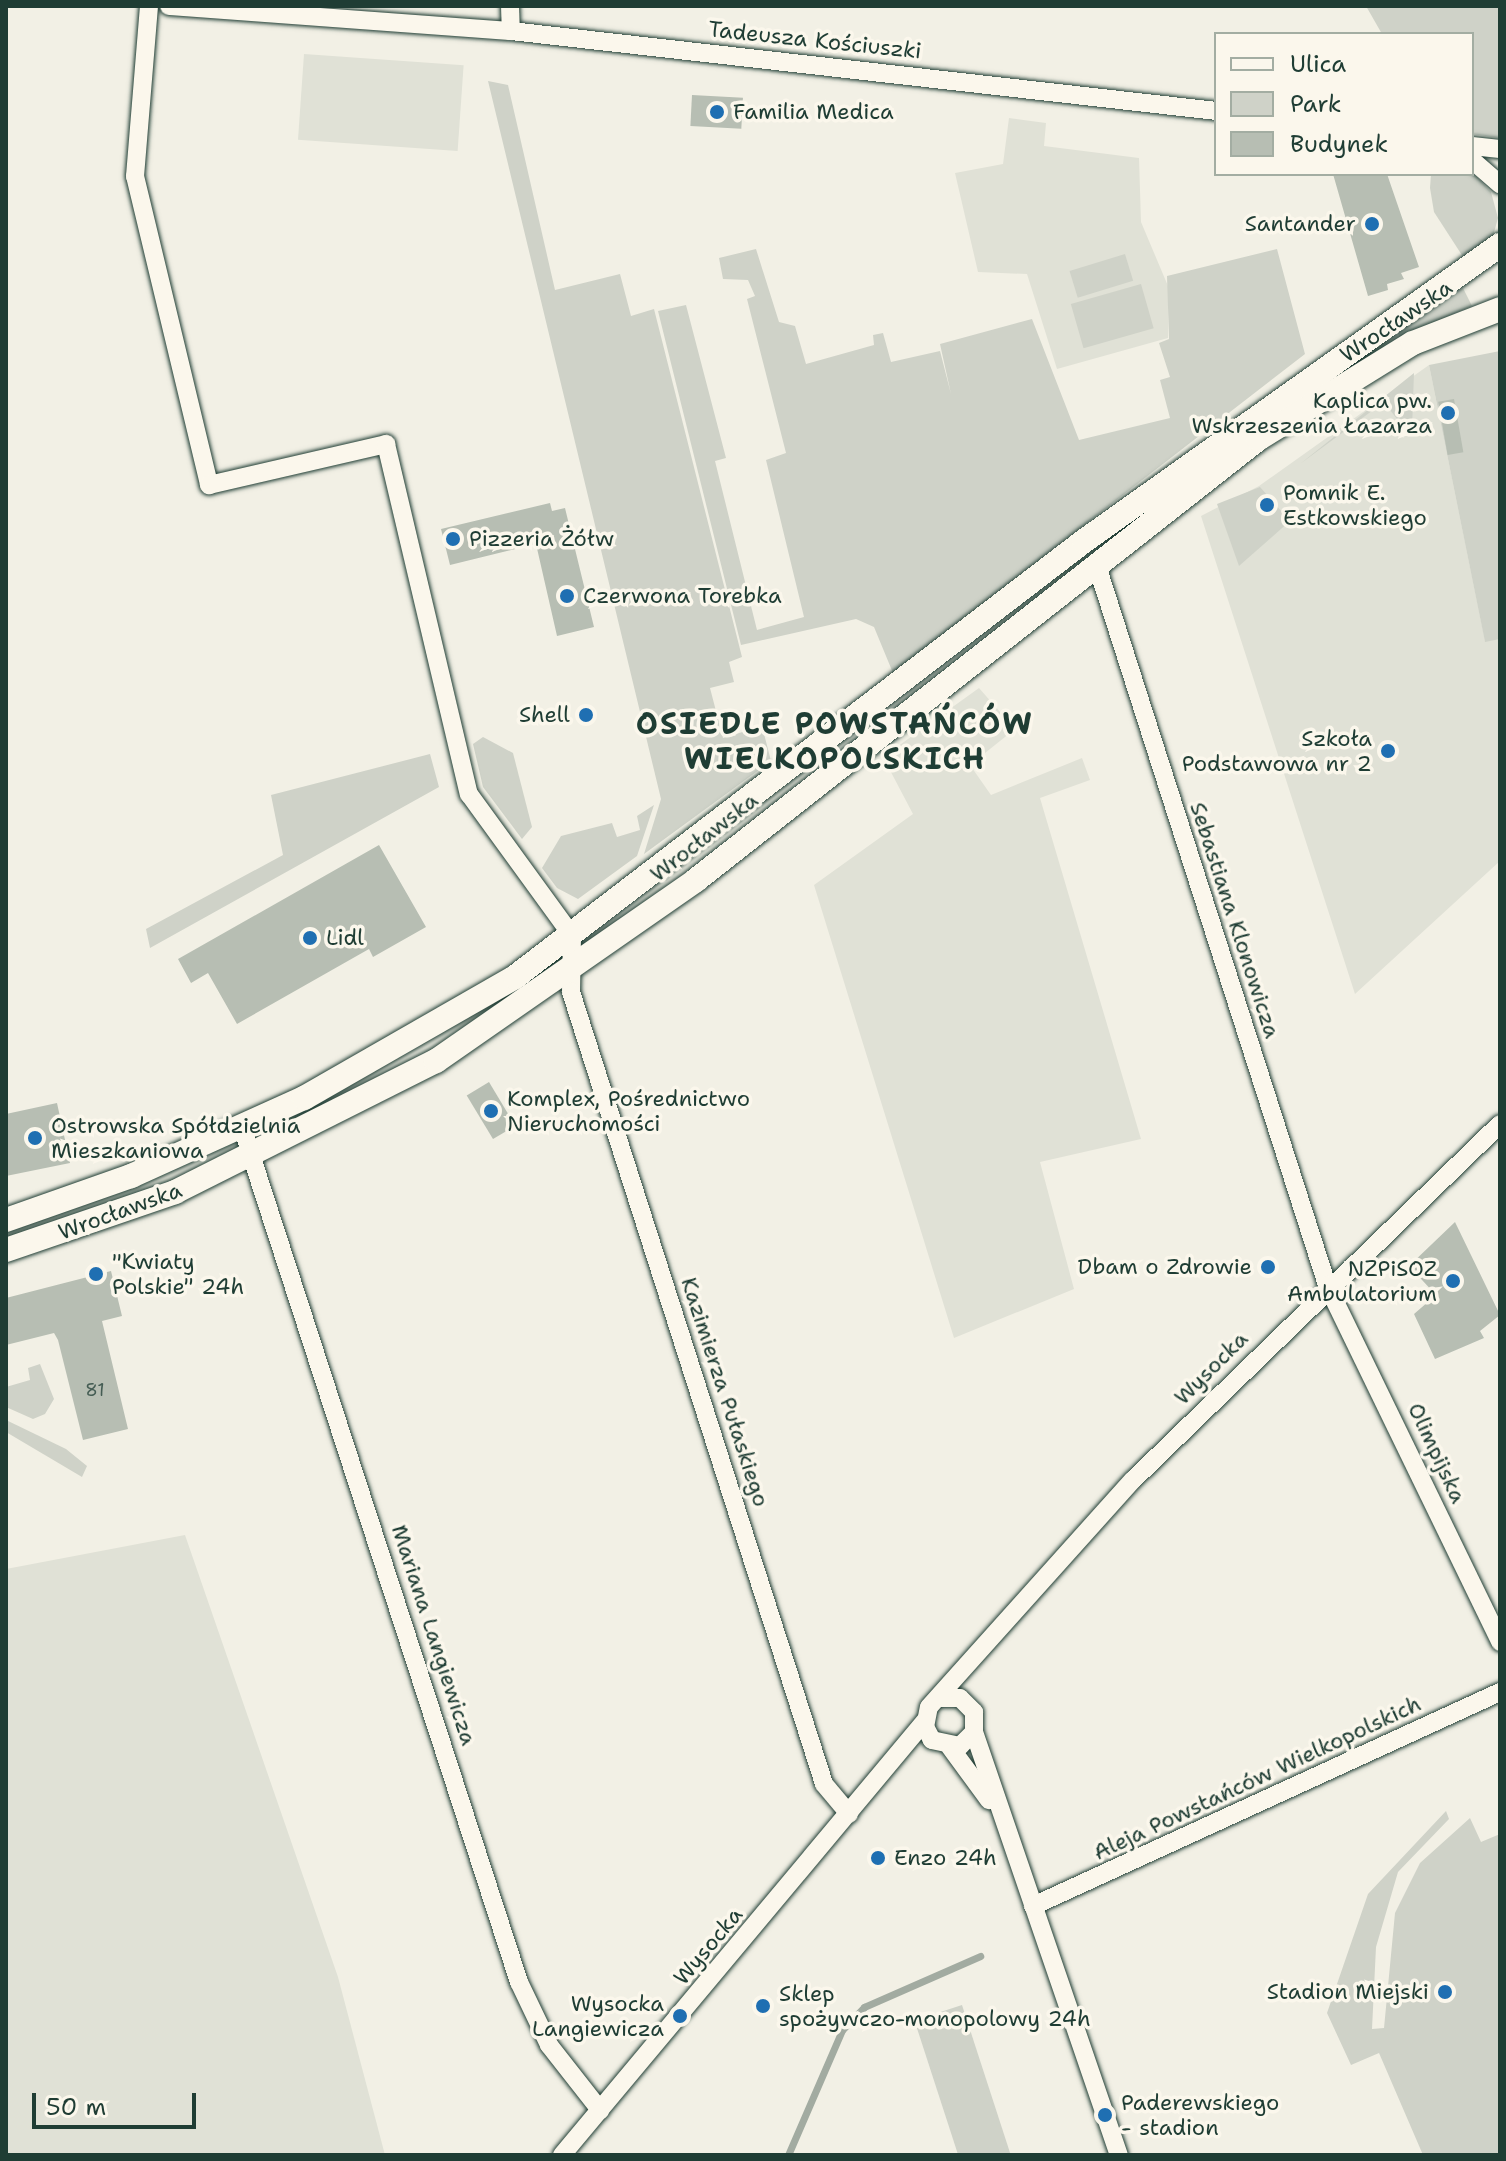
<!DOCTYPE html>
<html>
<head>
<meta charset="utf-8">
<style>
  body { margin:0 }
  #map { position:relative; width:1506px; height:2161px; overflow:hidden; background:#f2f0e5; font-family:"Shantell Sans",sans-serif }
  div>[style] { position:absolute }
  .built>* { inset:0; background:#e0e1d6; transform-origin:0 0 }
  .green>* { inset:0; background:#cfd2c8; transform-origin:0 0 }
  .stream>* { height:7px; margin:-3.5px; padding:0 3.5px; transform-origin:3.5px; border-radius:3.5px; background:#a2aba1 }
  .building>* { inset:0; background:#b7beb3; transform-origin:0 0 }
  .roads { filter:drop-shadow(0 0 2px #1f3d34) drop-shadow(0 0 2px #1f3d34) }
  .street>* { height:18px; margin:-9px; padding:0 9px; transform-origin:9px; border-radius:9px; background:#fbf7ec }
  .secondary>* { height:24px; margin:-12px; padding:0 12px; transform-origin:12px; border-radius:12px; background:#fbf7ec }
  .dots>* { width:22px; height:22px; translate:-50% -50%; box-sizing:border-box; border:4px solid #fbf7ec; border-radius:50% }
  span { translate:-50% -50%; white-space:nowrap; text-align:center; line-height:1.15; -webkit-text-stroke:7px #fbf7ec; paint-order:stroke }
  .number-label { font-size:18px; color:#455d54 }
  .number-label span { -webkit-text-stroke-width:0 }
  .street-label { font-size:22px; color:#1f3d34 }
  .poi-label { font-size:22px; color:#1f3d34 }
  .left { translate:0 -50%; text-align:left }
  .right { translate:-100% -50%; text-align:right }
  .district-label { font-size:30px; color:#1f3d34; font-weight:700; letter-spacing:2px }
  .frame { position:absolute; inset:0; border:8px solid #1f3d34; pointer-events:none }
  .legend { position:absolute; left:1214px; top:32px; width:260px; height:144px; box-sizing:border-box; background:#fbf7ec; border:2px solid #a3ada2; margin:0; padding:10px 14px; list-style:none; font-size:24px; color:#1f3d34 }
  .legend li { display:flex; align-items:center; gap:16px; height:40px }
  .legend b { width:40px; border:2px solid #a3ada2 }
  .scale { position:absolute; left:32px; top:2093px; width:164px; height:36px; box-sizing:border-box; border:4px solid #1f3d34; border-top:0; padding-left:10px; font-size:24px; line-height:28px; white-space:nowrap; color:#1f3d34; -webkit-text-stroke:6px #fbf7ec; paint-order:stroke }
</style>
</head>
<body>
<div id="map">
  <div class="built">
    <i style="left:304px;top:54px;width:160px;height:86px;rotate:4deg"></i>
    <i style="clip-path:polygon(1009px 118px,1046px 123px,1044px 146px,1139px 158px,1141px 222px,1168px 286px,1168px 338px,1057px 369px,1027px 274px,978px 272px,955px 173px,1003px 164px)"></i>
    <i style="clip-path:polygon(1429px 365px,1485px 641px,1500px 639px,1500px 861px,1355px 994px,1201px 516px,1259px 486px)"></i>
    <i style="clip-path:polygon(979px 688px,1015px 729px,970px 765px,991px 795px,1082px 758px,1090px 780px,1040px 798px,1141px 1139px,1040px 1162px,1074px 1289px,954px 1338px,814px 885px,913px 814px,883px 757px)"></i>
    <i style="clip-path:polygon(185px 1535px,338px 1977px,385px 2155px,6px 2155px,6px 1569px)"></i>
  </div>
  <div class="green">
    <i style="clip-path:polygon(1366px 6px,1500px 6px,1500px 138px,1472px 134px,1472px 34px,1382px 34px)"></i>
    <i style="clip-path:polygon(488px 81px,508px 85px,555px 290px,620px 274px,631px 316px,654px 309px,742px 657px,729px 662px,734px 682px,710px 688px,723px 738px,762px 726px,771px 761px,644px 854px,661px 799px)"></i>
    <i style="clip-path:polygon(1472px 172px,1491px 192px,1498px 218px,1493px 236px,1467px 263px,1434px 212px,1430px 188px,1431px 174px)"></i>
    <i style="clip-path:polygon(756px 249px,779px 322px,795px 326px,806px 364px,874px 345px,873px 335px,883px 333px,891px 362px,940px 351px,951px 394px,940px 344px,1032px 319px,1079px 440px,1170px 418px,1160px 380px,1170px 377px,1159px 343px,1169px 339px,1167px 276px,1277px 249px,1305px 354px,893px 673px,874px 627px,856px 619px,741px 645px,658px 311px,686px 305px,726px 458px,715px 461px,757px 630px,804px 617px,766px 460px,786px 453px,747px 299px,755px 296px,748px 280px,723px 279px,719px 258px)"></i>
    <i style="left:1125px;top:254px;width:28px;height:58px;rotate:73deg"></i>
    <i style="left:1141px;top:284px;width:46px;height:73px;rotate:74deg"></i>
    <i style="clip-path:polygon(1463px 288px,1472px 306px,1400px 337px,1396px 330px)"></i>
    <i style="clip-path:polygon(1500px 351px,1500px 639px,1485px 642px,1429px 365px)"></i>
    <i style="clip-path:polygon(1414px 373px,1412px 429px,1406px 431px,1384px 402px,1300px 464px)"></i>
    <i style="clip-path:polygon(1260px 487px,1290px 521px,1239px 566px,1217px 504px)"></i>
    <i style="clip-path:polygon(483px 737px,513px 753px,532px 827px,522px 839px,483px 787px,473px 744px)"></i>
    <i style="clip-path:polygon(430px 754px,439px 787px,150px 948px,146px 929px,283px 855px,271px 795px)"></i>
    <i style="clip-path:polygon(654px 805px,637px 856px,578px 899px,557px 888px,542px 868px,561px 836px,612px 823px,617px 837px,640px 830px,637px 816px)"></i>
    <i style="clip-path:polygon(40px 1364px,54px 1399px,45px 1414px,33px 1419px,6px 1407px,6px 1387px,30px 1380px,28px 1368px)"></i>
    <i style="clip-path:polygon(6px 1420px,66px 1449px,87px 1466px,82px 1477px,6px 1432px)"></i>
    <i style="clip-path:polygon(1446px 1811px,1449px 1819px,1398px 1872px,1376px 1947px,1372px 2029px,1384px 2028px,1395px 1913px,1420px 1863px,1470px 1818px,1481px 1842px,1500px 1834px,1500px 2155px,1423px 2155px,1379px 2053px,1351px 2065px,1327px 2013px,1368px 1894px)"></i>
    <i style="left:962px;top:2005px;width:158px;height:50px;rotate:72deg"></i>
  </div>
  <div class="stream">
    <i style="left:788px;top:2155px;width:136px;rotate:-66.6deg"></i>
    <i style="left:842px;top:2030px;width:32px;rotate:-46deg"></i>
    <i style="left:864px;top:2007px;width:127px;rotate:-23.7deg"></i>
  </div>
  <div class="building">
    <i style="left:692px;top:95px;width:51px;height:31px;rotate:3deg"></i>
    <i style="clip-path:polygon(1333px 174px,1387px 174px,1419px 267px,1401px 273px,1404px 279px,1387px 284px,1388px 290px,1368px 296px)"></i>
    <i style="left:1454px;top:399px;width:54px;height:16px;rotate:80deg"></i>
    <i style="clip-path:polygon(550px 503px,552px 511px,565px 508px,594px 627px,557px 636px,536px 544px,450px 565px,441px 529px)"></i>
    <i style="clip-path:polygon(379px 845px,426px 927px,373px 957px,369px 949px,237px 1024px,208px 973px,191px 983px,178px 959px)"></i>
    <i style="left:489px;top:1082px;width:51px;height:26px;rotate:59deg"></i>
    <i style="clip-path:polygon(57px 1103px,70px 1163px,6px 1176px,6px 1114px)"></i>
    <i style="clip-path:polygon(1455px 1222px,1500px 1315px,1480px 1331px,1484px 1338px,1435px 1359px,1414px 1314px,1436px 1295px,1409px 1266px)"></i>
    <i style="clip-path:polygon(111px 1271px,122px 1316px,102px 1321px,128px 1429px,83px 1440px,58px 1340px,54px 1333px,6px 1345px,6px 1298px)"></i>
  </div>
  <div class="roads">
    <div class="street">
      <i style="left:149px;top:6px;width:171px;rotate:94.7deg"></i>
      <i style="left:135px;top:176px;width:318px;rotate:76.5deg"></i>
      <i style="left:209px;top:485px;width:182px;rotate:-13deg"></i>
      <i style="left:386px;top:444px;width:360px;rotate:76.7deg"></i>
      <i style="left:469px;top:794px;width:175px;rotate:54deg"></i>
      <i style="left:572px;top:936px;width:56px;rotate:91deg"></i>
      <i style="left:571px;top:992px;width:831px;rotate:72.28deg"></i>
      <i style="left:824px;top:1784px;width:39px;rotate:50deg"></i>
      <i style="left:169px;top:6px;width:343px;rotate:4.2deg"></i>
      <i style="left:511px;top:31px;width:710px;rotate:6.47deg"></i>
      <i style="left:510px;top:6px;width:25px;rotate:88deg"></i>
      <i style="left:1472px;top:146px;width:28px;rotate:6deg"></i>
      <i style="left:1472px;top:160px;width:37px;rotate:41deg"></i>
      <i style="left:1098px;top:569px;width:752px;rotate:72.26deg"></i>
      <i style="left:1327px;top:1285px;width:397px;rotate:64.1deg"></i>
      <i style="left:242px;top:1127px;width:899px;rotate:72.05deg"></i>
      <i style="left:519px;top:1982px;width:70px;rotate:64.5deg"></i>
      <i style="left:549px;top:2045px;width:83px;rotate:51.9deg"></i>
      <i style="left:941px;top:1698px;width:19px"></i>
      <i style="left:960px;top:1698px;width:20px;rotate:45deg"></i>
      <i style="left:974px;top:1712px;width:20px;rotate:90deg"></i>
      <i style="left:974px;top:1732px;width:20px;rotate:135deg"></i>
      <i style="left:960px;top:1746px;width:29px;rotate:-168deg"></i>
      <i style="left:932px;top:1740px;width:15px;rotate:-118deg"></i>
      <i style="left:925px;top:1727px;width:20px;rotate:-79deg"></i>
      <i style="left:929px;top:1707px;width:305px;rotate:-48.1deg"></i>
      <i style="left:1133px;top:1480px;width:511px;rotate:-44.13deg"></i>
      <i style="left:974px;top:1732px;width:447px;rotate:71.1deg"></i>
      <i style="left:950px;top:1747px;width:66px;rotate:53.7deg"></i>
      <i style="left:1033px;top:1906px;width:514px;rotate:-24.62deg"></i>
      <i style="left:562px;top:2155px;width:566px;rotate:-50.09deg"></i>
    </div>
    <div class="secondary">
      <i style="left:6px;top:1220px;width:133px;rotate:-19.4deg"></i>
      <i style="left:131px;top:1176px;width:190px;rotate:-24.3deg"></i>
      <i style="left:304px;top:1098px;width:243px;rotate:-29.8deg"></i>
      <i style="left:515px;top:977px;width:717px;rotate:-37.46deg"></i>
      <i style="left:1084px;top:541px;width:511px;rotate:-35.43deg"></i>
      <i style="left:6px;top:1250px;width:179px;rotate:-18.9deg"></i>
      <i style="left:175px;top:1192px;width:292px;rotate:-26.7deg"></i>
      <i style="left:436px;top:1061px;width:317px;rotate:-34.8deg"></i>
      <i style="left:696px;top:880px;width:714px;rotate:-38.12deg"></i>
      <i style="left:1258px;top:439px;width:182px;rotate:-31.8deg"></i>
      <i style="left:1413px;top:343px;width:93px;rotate:-21.3deg"></i>
    </div>
  </div>
  <div class="dots">
    <i style="left:717px;top:112px;background:#1f6fb2"></i>
    <i style="left:1372px;top:224px;background:#1f6fb2"></i>
    <i style="left:1448px;top:413px;background:#1f6fb2"></i>
    <i style="left:1267px;top:505px;background:#1f6fb2"></i>
    <i style="left:453px;top:539px;background:#1f6fb2"></i>
    <i style="left:567px;top:596px;background:#1f6fb2"></i>
    <i style="left:586px;top:715px;background:#1f6fb2"></i>
    <i style="left:1388px;top:751px;background:#1f6fb2"></i>
    <i style="left:310px;top:938px;background:#1f6fb2"></i>
    <i style="left:491px;top:1111px;background:#1f6fb2"></i>
    <i style="left:35px;top:1138px;background:#1f6fb2"></i>
    <i style="left:1268px;top:1267px;background:#1f6fb2"></i>
    <i style="left:96px;top:1274px;background:#1f6fb2"></i>
    <i style="left:1453px;top:1281px;background:#1f6fb2"></i>
    <i style="left:878px;top:1858px;background:#1f6fb2"></i>
    <i style="left:1445px;top:1992px;background:#1f6fb2"></i>
    <i style="left:763px;top:2006px;background:#1f6fb2"></i>
    <i style="left:680px;top:2016px;background:#1f6fb2"></i>
    <i style="left:1105px;top:2115px;background:#1f6fb2"></i>
  </div>
  <div class="number-label">
    <span style="left:95px;top:1390px">81</span>
  </div>
  <div class="street-label">
    <span style="left:815px;top:40px;rotate:6deg">Tadeusza Kościuszki</span>
    <span style="left:1396px;top:321px;rotate:-34deg">Wrocławska</span>
    <span style="left:704px;top:837px;rotate:-38deg">Wrocławska</span>
    <span style="left:1235px;top:920px;rotate:72deg">Sebastiana Klonowicza</span>
    <span style="left:120px;top:1211px;rotate:-20deg">Wrocławska</span>
    <span style="left:1211px;top:1368px;rotate:-45deg">Wysocka</span>
    <span style="left:725px;top:1392px;rotate:72deg">Kazimierza Pułaskiego</span>
    <span style="left:1437px;top:1453px;rotate:65deg">Olimpijska</span>
    <span style="left:434px;top:1635px;rotate:72deg">Mariana Langiewicza</span>
    <span style="left:1257px;top:1778px;rotate:-25deg">Aleja Powstańców Wielkopolskich</span>
    <span style="left:708px;top:1946px;rotate:-50deg">Wysocka</span>
  </div>
  <div class="poi-label">
    <span class="left" style="left:733px;top:112px">Familia Medica</span>
    <span class="right" style="left:1356px;top:224px">Santander</span>
    <span class="right" style="left:1432px;top:413px">Kaplica pw.<br>Wskrzeszenia Łazarza</span>
    <span class="left" style="left:1283px;top:505px">Pomnik E.<br>Estkowskiego</span>
    <span class="left" style="left:469px;top:539px">Pizzeria Żółw</span>
    <span class="left" style="left:583px;top:596px">Czerwona Torebka</span>
    <span class="right" style="left:570px;top:715px">Shell</span>
    <span class="right" style="left:1372px;top:751px">Szkoła<br>Podstawowa nr 2</span>
    <span class="left" style="left:326px;top:938px">Lidl</span>
    <span class="left" style="left:507px;top:1111px">Komplex, Pośrednictwo<br>Nieruchomości</span>
    <span class="left" style="left:51px;top:1138px">Ostrowska Spółdzielnia<br>Mieszkaniowa</span>
    <span class="left" style="left:112px;top:1274px">"Kwiaty<br>Polskie" 24h</span>
    <span class="right" style="left:1252px;top:1267px">Dbam o Zdrowie</span>
    <span class="right" style="left:1437px;top:1281px">NZPiSOZ<br>Ambulatorium</span>
    <span class="left" style="left:894px;top:1858px">Enzo 24h</span>
    <span class="right" style="left:1429px;top:1992px">Stadion Miejski</span>
    <span class="left" style="left:779px;top:2006px">Sklep<br>spożywczo-monopolowy 24h</span>
    <span class="right" style="left:664px;top:2016px">Wysocka<br>Langiewicza</span>
    <span class="left" style="left:1121px;top:2115px">Paderewskiego<br>- stadion</span>
  </div>
  <div class="district-label">
    <span style="left:835px;top:741px">OSIEDLE POWSTAŃCÓW<br>WIELKOPOLSKICH</span>
  </div>
  <div class="frame"></div>
  <ul class="legend">
  <li><b style="height:10px;background:#fbf7ec"></b>Ulica</li>
  <li><b style="height:22px;background:#cfd2c8"></b>Park</li>
  <li><b style="height:22px;background:#b7beb3"></b>Budynek</li>
  </ul>
  <div class="scale">50 m</div>
</div>
</body>
</html>
